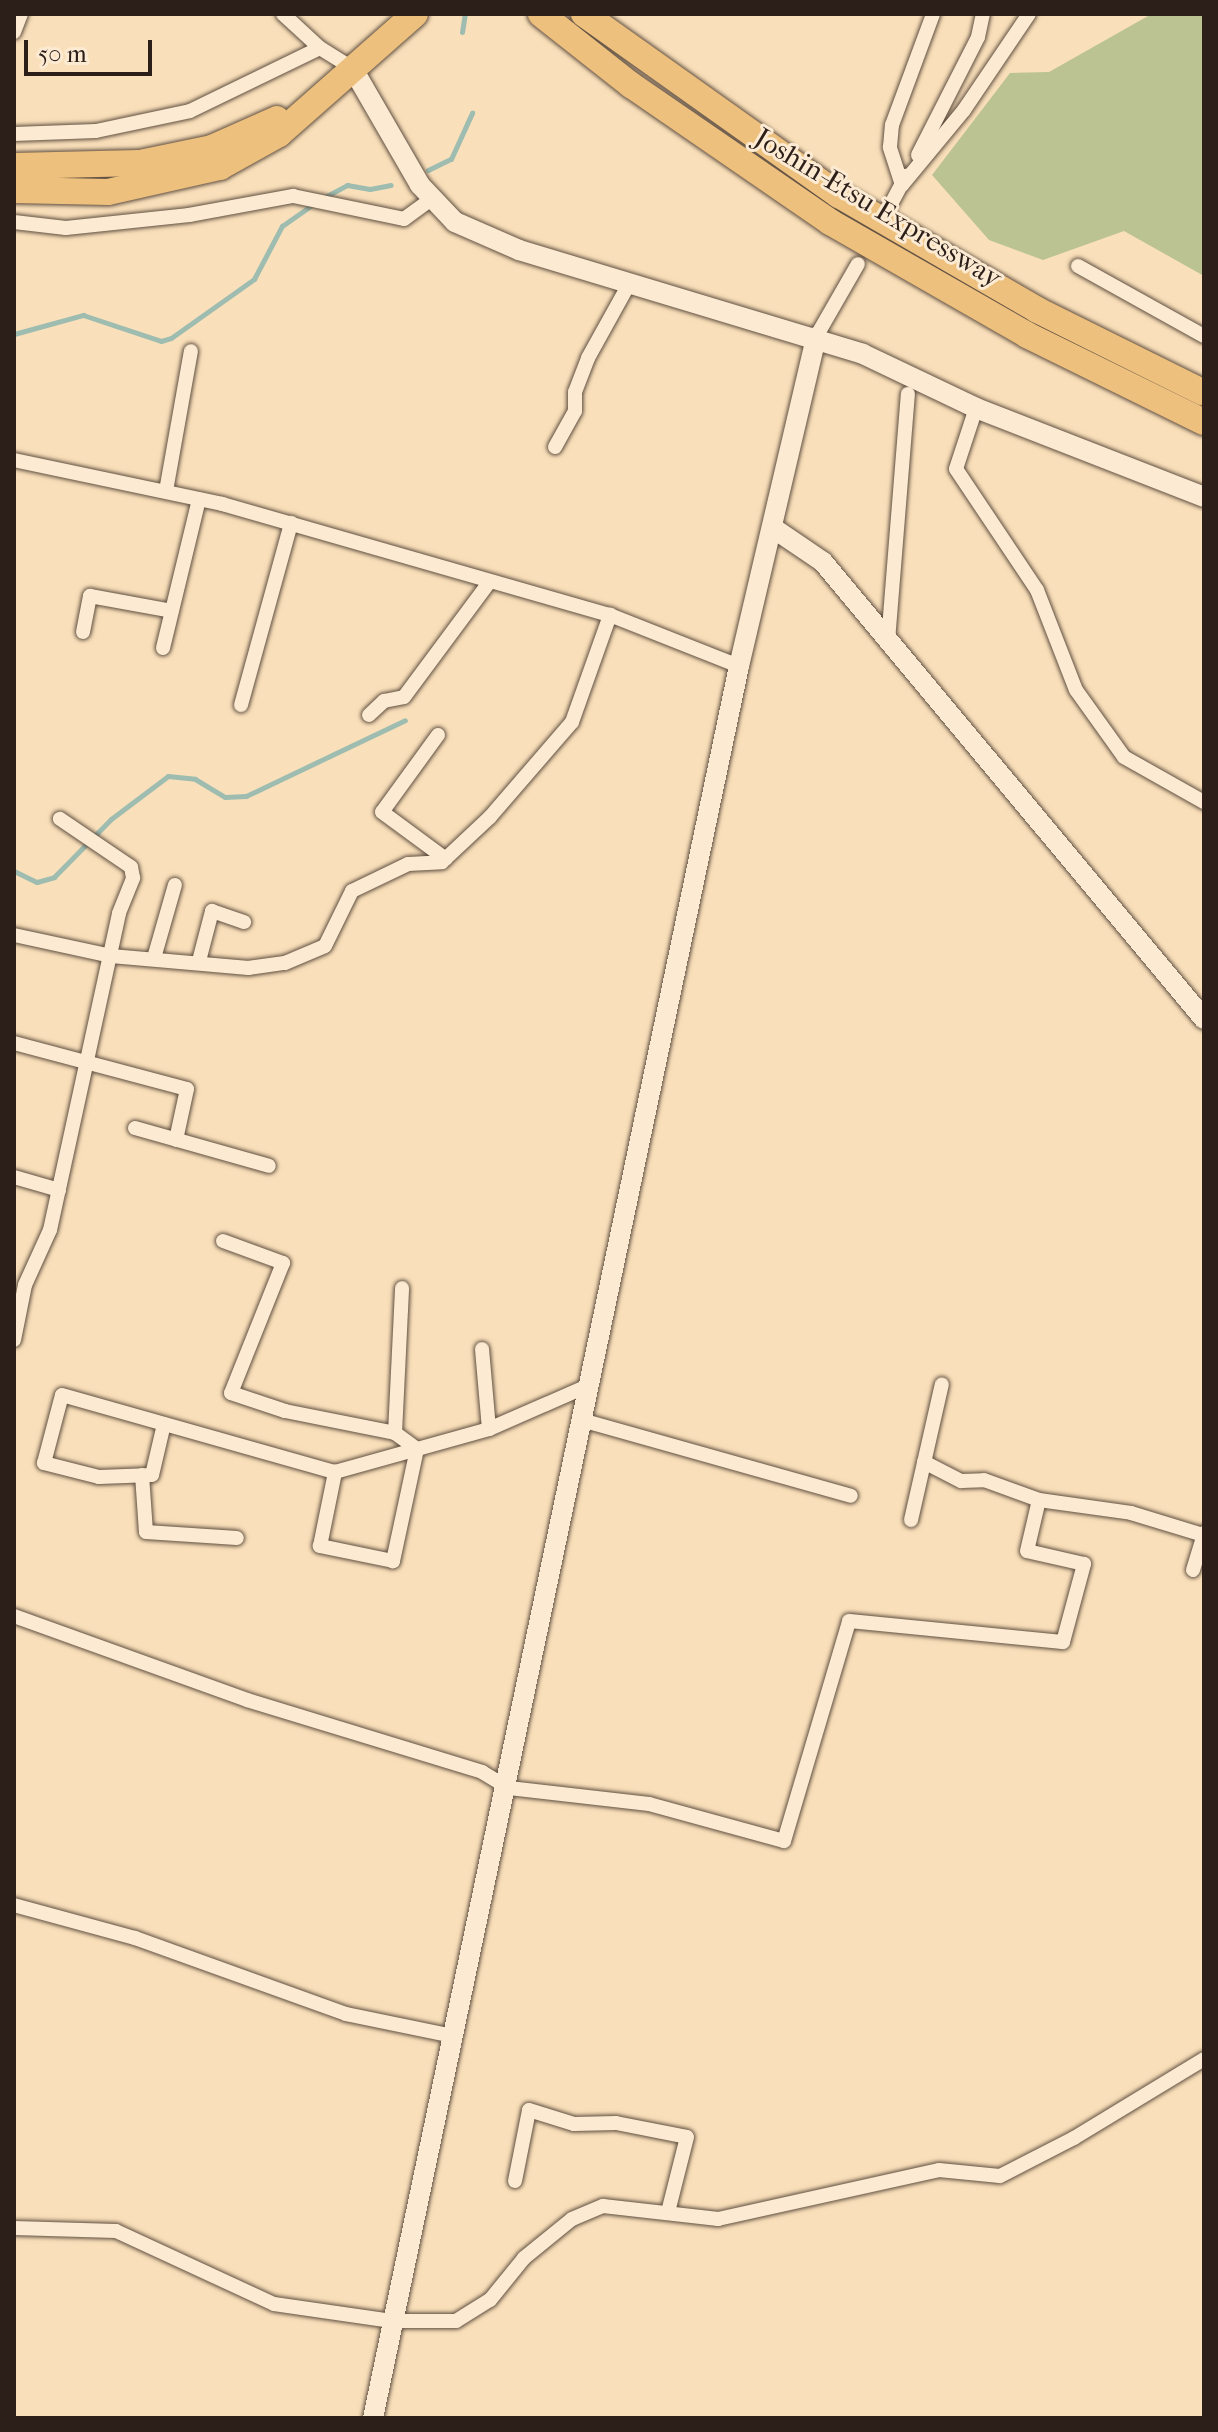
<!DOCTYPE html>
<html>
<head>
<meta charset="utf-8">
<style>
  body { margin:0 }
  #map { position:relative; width:1218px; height:2432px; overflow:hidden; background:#fae0ba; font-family:"IM FELL French Canon",serif }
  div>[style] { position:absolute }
  .green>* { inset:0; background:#bbc392 }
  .stream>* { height:5px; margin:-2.5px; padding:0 2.5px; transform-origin:2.5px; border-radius:2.5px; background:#9ebdb0 }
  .roads { filter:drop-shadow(0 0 2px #604f42) drop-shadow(0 0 2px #604f42) }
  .street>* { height:14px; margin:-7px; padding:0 7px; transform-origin:7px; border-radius:7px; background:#fcebd2 }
  .secondary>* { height:20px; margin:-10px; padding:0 10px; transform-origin:10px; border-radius:10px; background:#fcebd2 }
  .highway>* { height:26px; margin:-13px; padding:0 13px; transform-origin:13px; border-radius:13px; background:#edc07d }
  span { translate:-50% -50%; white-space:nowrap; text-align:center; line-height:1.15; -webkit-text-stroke:6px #fcebd2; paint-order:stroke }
  .street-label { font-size:28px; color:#2c1f1a }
  .frame { position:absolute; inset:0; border:16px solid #2c1f1a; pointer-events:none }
  .scale { position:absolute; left:24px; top:40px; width:128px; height:36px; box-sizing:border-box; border:4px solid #2c1f1a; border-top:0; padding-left:10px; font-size:24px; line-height:28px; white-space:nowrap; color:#2c1f1a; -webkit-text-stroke:6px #fcebd2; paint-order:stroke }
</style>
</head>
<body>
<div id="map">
  <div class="green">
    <i style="clip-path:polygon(1204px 14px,1204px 276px,1124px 231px,1043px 260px,989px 240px,932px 175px,1010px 73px,1049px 72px,1148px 16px)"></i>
  </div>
  <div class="stream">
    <i style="left:462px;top:32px;width:18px;rotate:-81deg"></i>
    <i style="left:428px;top:170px;width:25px;rotate:-26deg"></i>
    <i style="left:451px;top:159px;width:51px;rotate:-65.5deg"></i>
    <i style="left:321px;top:199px;width:30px;rotate:-28deg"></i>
    <i style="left:347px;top:185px;width:23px;rotate:10deg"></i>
    <i style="left:370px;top:189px;width:21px;rotate:-11deg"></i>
    <i style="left:14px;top:334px;width:72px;rotate:-15.4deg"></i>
    <i style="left:83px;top:315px;width:82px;rotate:18.4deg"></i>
    <i style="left:161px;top:341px;width:10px;rotate:-17deg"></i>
    <i style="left:171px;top:338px;width:102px;rotate:-35.4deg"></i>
    <i style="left:254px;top:279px;width:60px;rotate:-62.2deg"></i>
    <i style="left:282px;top:226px;width:37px;rotate:-35deg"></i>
    <i style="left:14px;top:871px;width:25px;rotate:26deg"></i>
    <i style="left:37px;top:882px;width:18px;rotate:-16deg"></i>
    <i style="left:54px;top:877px;width:81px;rotate:-45.5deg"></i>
    <i style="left:111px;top:819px;width:71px;rotate:-37deg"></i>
    <i style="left:168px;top:776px;width:27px;rotate:6deg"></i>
    <i style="left:195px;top:779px;width:35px;rotate:31deg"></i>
    <i style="left:225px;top:797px;width:21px;rotate:-3deg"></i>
    <i style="left:246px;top:796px;width:176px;rotate:-25.5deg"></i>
  </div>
  <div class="roads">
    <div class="street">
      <i style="left:283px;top:14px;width:50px;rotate:42.6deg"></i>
      <i style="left:14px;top:32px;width:19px;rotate:-69deg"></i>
      <i style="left:14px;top:134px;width:82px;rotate:-2.1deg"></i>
      <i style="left:96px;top:131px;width:96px;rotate:-12deg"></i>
      <i style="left:190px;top:111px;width:144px;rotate:-25.9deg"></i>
      <i style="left:320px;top:48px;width:39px;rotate:32deg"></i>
      <i style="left:918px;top:155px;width:132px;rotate:-63deg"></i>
      <i style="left:978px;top:37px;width:24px;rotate:-78deg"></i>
      <i style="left:902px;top:185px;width:97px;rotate:-50.4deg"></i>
      <i style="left:964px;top:110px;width:116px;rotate:-55.9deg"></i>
      <i style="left:902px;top:185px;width:40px;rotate:-108deg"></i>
      <i style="left:890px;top:147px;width:22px;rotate:-85deg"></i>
      <i style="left:892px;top:125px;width:118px;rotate:-69.7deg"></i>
      <i style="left:891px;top:204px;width:32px;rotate:-62deg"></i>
      <i style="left:14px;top:222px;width:52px;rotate:6.6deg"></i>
      <i style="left:66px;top:228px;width:124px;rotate:-6deg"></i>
      <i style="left:189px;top:215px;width:106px;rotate:-10.4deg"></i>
      <i style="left:293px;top:196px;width:113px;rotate:11.7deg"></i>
      <i style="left:404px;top:219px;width:32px;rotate:-36deg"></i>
      <i style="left:1078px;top:266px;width:144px;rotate:29.1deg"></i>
      <i style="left:816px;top:337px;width:84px;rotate:-60.1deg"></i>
      <i style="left:976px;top:408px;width:64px;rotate:108.2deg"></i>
      <i style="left:956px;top:469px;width:146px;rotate:56.2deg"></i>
      <i style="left:1037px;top:590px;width:107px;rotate:68.7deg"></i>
      <i style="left:1076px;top:690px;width:82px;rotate:54.4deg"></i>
      <i style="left:1124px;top:757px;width:92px;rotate:29.4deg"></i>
      <i style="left:555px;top:447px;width:41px;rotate:-60.9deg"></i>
      <i style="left:575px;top:411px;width:19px;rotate:-90deg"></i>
      <i style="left:575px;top:392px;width:36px;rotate:-69deg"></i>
      <i style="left:588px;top:358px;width:85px;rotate:-61deg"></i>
      <i style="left:14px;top:460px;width:213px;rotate:11.9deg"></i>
      <i style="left:222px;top:504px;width:404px;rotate:16deg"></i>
      <i style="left:610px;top:615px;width:139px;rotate:21.6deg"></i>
      <i style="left:166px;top:491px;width:142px;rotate:-79.9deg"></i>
      <i style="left:83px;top:632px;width:37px;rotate:-79deg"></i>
      <i style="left:90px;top:596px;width:83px;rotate:10.4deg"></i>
      <i style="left:888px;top:641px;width:248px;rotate:-85.4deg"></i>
      <i style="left:163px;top:648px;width:153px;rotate:-76.4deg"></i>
      <i style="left:241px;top:705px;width:189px;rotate:-74.6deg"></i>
      <i style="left:369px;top:715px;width:21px;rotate:-43deg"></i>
      <i style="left:384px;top:701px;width:20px;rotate:-11deg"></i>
      <i style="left:404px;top:697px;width:144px;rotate:-53.4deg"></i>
      <i style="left:438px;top:735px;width:95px;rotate:126deg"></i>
      <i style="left:382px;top:812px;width:79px;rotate:36.3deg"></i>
      <i style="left:14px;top:935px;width:99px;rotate:12.2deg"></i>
      <i style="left:111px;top:956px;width:138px;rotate:5deg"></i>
      <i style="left:248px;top:968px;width:37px;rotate:-8deg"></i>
      <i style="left:285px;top:963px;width:43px;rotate:-23deg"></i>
      <i style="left:325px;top:946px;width:61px;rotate:-63.9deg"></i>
      <i style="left:352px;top:891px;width:62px;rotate:-25.7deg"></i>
      <i style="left:408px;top:864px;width:34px;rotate:-3deg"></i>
      <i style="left:442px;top:862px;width:66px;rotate:-43.2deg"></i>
      <i style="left:490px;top:817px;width:125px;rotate:-49.2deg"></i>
      <i style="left:572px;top:722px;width:114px;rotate:-70.4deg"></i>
      <i style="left:154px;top:958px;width:76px;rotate:-74deg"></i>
      <i style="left:199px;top:961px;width:52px;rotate:-75.4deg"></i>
      <i style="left:212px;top:911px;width:34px;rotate:19deg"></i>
      <i style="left:14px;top:1043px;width:179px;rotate:14.9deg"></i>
      <i style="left:187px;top:1089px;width:52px;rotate:102.2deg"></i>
      <i style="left:135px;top:1128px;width:139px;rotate:15.8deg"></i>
      <i style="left:14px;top:1177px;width:47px;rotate:16.1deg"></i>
      <i style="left:223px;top:1241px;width:64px;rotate:20.1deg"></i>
      <i style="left:283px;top:1263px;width:140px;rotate:111.8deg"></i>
      <i style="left:231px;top:1393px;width:57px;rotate:18.4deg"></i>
      <i style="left:285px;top:1411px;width:112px;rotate:11.3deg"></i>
      <i style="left:395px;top:1433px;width:27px;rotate:36deg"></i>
      <i style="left:417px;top:1449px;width:115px;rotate:102.1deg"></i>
      <i style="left:393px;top:1561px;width:75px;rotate:-168.4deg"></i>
      <i style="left:320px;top:1546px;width:76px;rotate:-78.5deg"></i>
      <i style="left:14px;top:1340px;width:56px;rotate:-78.7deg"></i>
      <i style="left:25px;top:1285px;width:60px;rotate:-65.6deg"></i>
      <i style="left:50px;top:1230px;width:324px;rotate:-77.7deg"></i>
      <i style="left:119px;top:913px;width:38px;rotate:-68deg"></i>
      <i style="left:133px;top:878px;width:11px;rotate:-100deg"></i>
      <i style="left:131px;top:867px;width:86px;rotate:-145.9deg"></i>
      <i style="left:482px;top:1349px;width:80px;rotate:85deg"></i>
      <i style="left:585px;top:1421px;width:276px;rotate:15.7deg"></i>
      <i style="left:164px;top:1424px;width:52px;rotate:103.2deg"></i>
      <i style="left:152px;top:1475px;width:53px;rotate:177.8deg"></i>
      <i style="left:99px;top:1477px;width:57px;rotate:-165.7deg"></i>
      <i style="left:44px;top:1463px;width:70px;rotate:-75.2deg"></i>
      <i style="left:62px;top:1395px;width:284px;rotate:15.8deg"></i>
      <i style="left:335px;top:1472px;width:160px;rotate:-15.6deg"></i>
      <i style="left:489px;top:1429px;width:112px;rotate:-23.6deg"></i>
      <i style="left:395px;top:1433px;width:145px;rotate:-87.2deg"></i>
      <i style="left:924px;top:1462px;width:42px;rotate:27.2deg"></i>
      <i style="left:961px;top:1481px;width:23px;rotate:-2deg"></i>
      <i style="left:984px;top:1480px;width:59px;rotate:20deg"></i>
      <i style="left:1039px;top:1500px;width:93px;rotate:8deg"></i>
      <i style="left:1131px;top:1513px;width:75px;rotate:17deg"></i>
      <i style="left:142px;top:1475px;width:57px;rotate:86deg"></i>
      <i style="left:146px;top:1532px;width:91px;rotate:3.8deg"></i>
      <i style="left:911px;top:1520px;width:139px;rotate:-77.2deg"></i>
      <i style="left:1193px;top:1570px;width:39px;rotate:-73deg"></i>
      <i style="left:14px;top:1616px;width:248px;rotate:19.8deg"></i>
      <i style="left:247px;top:1700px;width:246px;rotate:17deg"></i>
      <i style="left:482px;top:1772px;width:31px;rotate:31deg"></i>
      <i style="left:509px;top:1788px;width:141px;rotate:6.5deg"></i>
      <i style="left:649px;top:1804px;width:140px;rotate:15.3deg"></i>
      <i style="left:784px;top:1841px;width:229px;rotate:-73.5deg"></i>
      <i style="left:849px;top:1621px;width:215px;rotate:5.6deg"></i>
      <i style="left:1063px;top:1642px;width:81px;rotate:-74.9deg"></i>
      <i style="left:1084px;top:1564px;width:58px;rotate:-167.2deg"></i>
      <i style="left:1027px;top:1551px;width:52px;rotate:-76.8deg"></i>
      <i style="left:14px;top:1905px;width:125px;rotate:15.3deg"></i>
      <i style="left:135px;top:1938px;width:224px;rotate:19.8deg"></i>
      <i style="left:346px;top:2014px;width:109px;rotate:11.6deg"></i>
      <i style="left:515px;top:2181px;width:72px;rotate:-78.8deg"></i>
      <i style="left:529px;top:2110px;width:47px;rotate:17.3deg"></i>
      <i style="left:574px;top:2124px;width:42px;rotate:-1.4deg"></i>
      <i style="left:616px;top:2123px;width:72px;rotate:11.2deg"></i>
      <i style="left:687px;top:2137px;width:77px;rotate:104.2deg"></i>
      <i style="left:14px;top:2228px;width:102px;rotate:1.7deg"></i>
      <i style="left:116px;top:2231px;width:174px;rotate:24.8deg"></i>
      <i style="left:274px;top:2304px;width:119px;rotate:8.2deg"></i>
      <i style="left:392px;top:2321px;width:64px"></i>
      <i style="left:456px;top:2321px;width:40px;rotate:-32deg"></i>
      <i style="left:490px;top:2300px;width:54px;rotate:-51deg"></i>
      <i style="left:524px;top:2258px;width:62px;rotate:-39.1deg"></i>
      <i style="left:572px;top:2219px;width:34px;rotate:-23deg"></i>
      <i style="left:603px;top:2206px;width:116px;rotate:6.4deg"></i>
      <i style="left:718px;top:2219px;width:226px;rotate:-12.5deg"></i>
      <i style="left:939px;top:2170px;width:61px;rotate:5.6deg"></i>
      <i style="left:1000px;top:2176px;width:83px;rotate:-27.2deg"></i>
      <i style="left:1074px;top:2138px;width:152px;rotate:-31.3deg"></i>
    </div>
    <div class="secondary">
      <i style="left:353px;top:69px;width:134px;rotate:60deg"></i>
      <i style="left:420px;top:185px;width:51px;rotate:46.6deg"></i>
      <i style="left:455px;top:222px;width:70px;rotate:23.6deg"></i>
      <i style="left:519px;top:250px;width:359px;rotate:16.8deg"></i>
      <i style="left:863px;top:354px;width:125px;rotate:25.5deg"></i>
      <i style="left:976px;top:408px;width:245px;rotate:21.3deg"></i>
      <i style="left:773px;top:528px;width:60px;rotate:34.2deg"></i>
      <i style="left:823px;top:562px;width:595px;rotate:50.18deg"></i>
      <i style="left:373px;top:2418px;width:1790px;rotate:-78.2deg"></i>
      <i style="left:739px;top:666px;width:338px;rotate:-76.8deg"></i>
    </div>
    <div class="highway">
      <i style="left:541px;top:14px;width:115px;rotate:38.3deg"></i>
      <i style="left:631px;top:85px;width:242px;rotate:34.5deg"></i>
      <i style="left:830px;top:222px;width:227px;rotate:29.8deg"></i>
      <i style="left:1027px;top:335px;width:197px;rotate:26.2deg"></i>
      <i style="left:584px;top:14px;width:313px;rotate:35.4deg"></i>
      <i style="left:839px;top:195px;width:229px;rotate:30.1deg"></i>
      <i style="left:1037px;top:310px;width:186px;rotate:26.4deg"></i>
      <i style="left:14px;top:166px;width:126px;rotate:-1.4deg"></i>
      <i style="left:140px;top:163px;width:74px;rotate:-11.8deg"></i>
      <i style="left:212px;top:148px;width:71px;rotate:-24deg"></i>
      <i style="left:14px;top:190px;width:94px;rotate:1.2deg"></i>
      <i style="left:108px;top:192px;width:115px;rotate:-12.6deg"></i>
      <i style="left:220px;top:167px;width:68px;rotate:-29.2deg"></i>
      <i style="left:279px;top:134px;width:181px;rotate:-41.4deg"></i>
    </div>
  </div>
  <div class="street-label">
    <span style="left:878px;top:208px;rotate:31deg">Joshin-Etsu Expressway</span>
  </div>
  <div class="frame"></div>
  <div class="scale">50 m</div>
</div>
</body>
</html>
